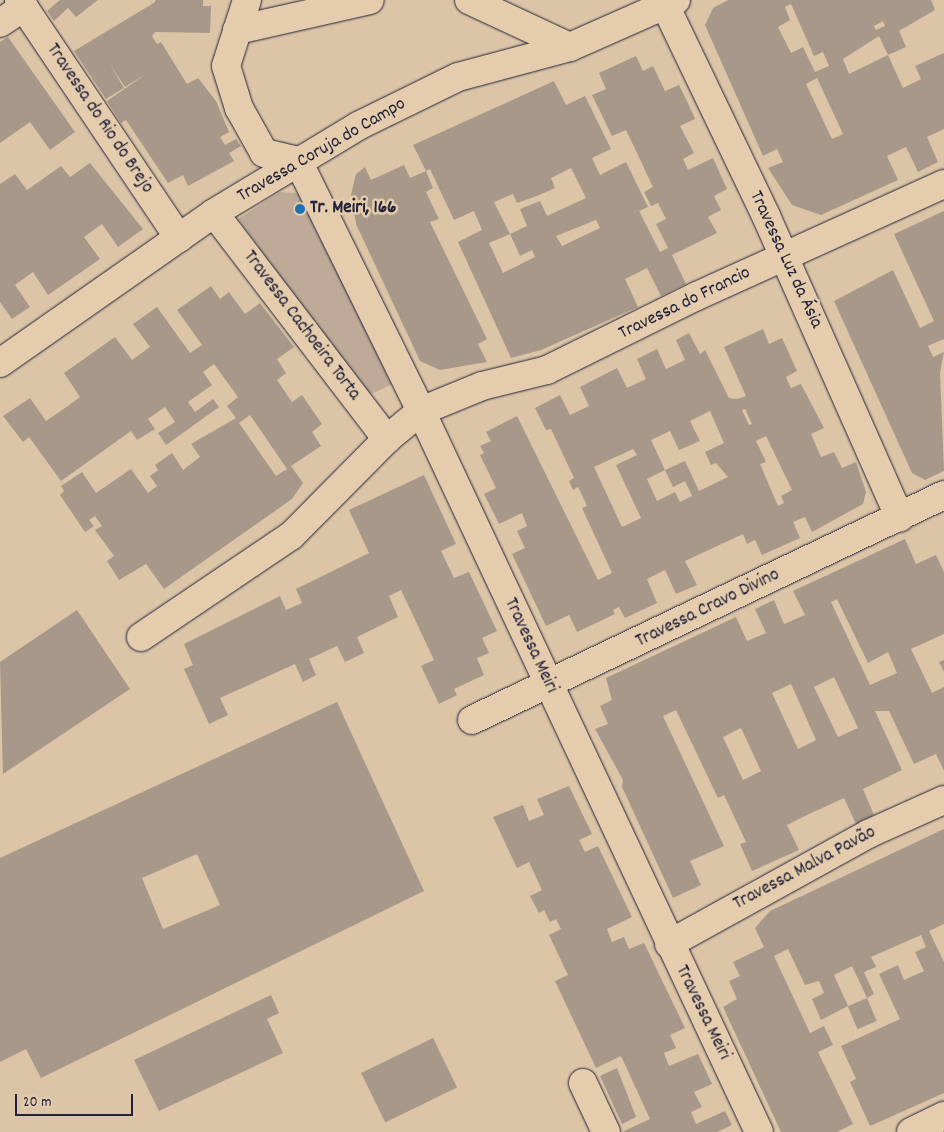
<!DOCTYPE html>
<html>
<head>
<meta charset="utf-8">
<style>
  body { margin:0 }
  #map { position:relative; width:944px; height:1132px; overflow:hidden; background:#dcc5a7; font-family:Dekko,sans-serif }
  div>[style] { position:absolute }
  .green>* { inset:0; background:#beaa96 }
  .building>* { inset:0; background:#a89889; transform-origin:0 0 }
  .roads { filter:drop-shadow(0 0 1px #22223b) drop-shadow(0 0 1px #22223b) }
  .minor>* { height:28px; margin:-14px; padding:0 14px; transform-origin:14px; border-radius:14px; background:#e4ccac }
  .dots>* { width:14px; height:14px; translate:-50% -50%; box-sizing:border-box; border:2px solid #e4ccac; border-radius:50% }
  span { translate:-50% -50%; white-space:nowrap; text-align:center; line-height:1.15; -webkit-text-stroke:5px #e4ccac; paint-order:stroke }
  .street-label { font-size:19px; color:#22223b }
  .poi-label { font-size:19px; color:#22223b; font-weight:700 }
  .left { translate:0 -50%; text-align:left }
  .scale { position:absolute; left:15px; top:1094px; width:118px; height:22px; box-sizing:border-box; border:2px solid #22223b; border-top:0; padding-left:6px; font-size:15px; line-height:18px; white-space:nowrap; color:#22223b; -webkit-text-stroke:4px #e4ccac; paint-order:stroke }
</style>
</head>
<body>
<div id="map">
  <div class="green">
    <i style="clip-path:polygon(280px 192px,296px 193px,310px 202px,401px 380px,367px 396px,238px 219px)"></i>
  </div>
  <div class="building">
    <i style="clip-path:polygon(60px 0,98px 0,76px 17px,68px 8px,54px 21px,47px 11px)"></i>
    <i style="clip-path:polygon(150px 0,153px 4px,156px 0,203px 0,203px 6px,211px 6px,210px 33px,155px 32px,152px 36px,157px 44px,161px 42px,187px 84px,198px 78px,216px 101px,229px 132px,220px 137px,225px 145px,236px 139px,241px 146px,229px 153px,234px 161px,188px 186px,183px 175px,168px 183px,126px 120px,121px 123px,107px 101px,146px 74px,125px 87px,109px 63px,124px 88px,106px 99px,74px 51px,152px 4px)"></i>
    <i style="clip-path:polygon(evenodd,728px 0,931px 0,935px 10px,899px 31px,906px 47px,888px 55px,903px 88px,921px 79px,915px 66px,944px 53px,944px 129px,927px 137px,938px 162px,918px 172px,906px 147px,887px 156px,898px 180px,821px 215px,792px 205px,768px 168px,783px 162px,777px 149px,763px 156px,705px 25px,713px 8px,728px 0,791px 4px,814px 56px,823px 52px,829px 66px,815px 72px,803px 47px,791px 53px,778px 27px,790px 20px,785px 7px,791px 4px,728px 0,883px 21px,885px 26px,876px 30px,874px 26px,883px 21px,728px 0,879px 36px,888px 55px,849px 74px,843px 59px,879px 36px,728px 0,817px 78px,843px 134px,832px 139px,806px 84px,817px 78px)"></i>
    <i style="clip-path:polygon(8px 37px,75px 132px,50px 150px,30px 122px,0 143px,0 42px)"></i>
    <i style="clip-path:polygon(evenodd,636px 56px,643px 71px,653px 66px,665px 91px,679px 85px,687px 101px,695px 119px,680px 126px,694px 153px,683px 159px,688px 170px,713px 158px,727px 189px,714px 196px,721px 210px,708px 217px,717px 233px,672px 255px,686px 284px,661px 296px,647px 268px,625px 279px,638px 307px,541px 350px,511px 358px,458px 242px,482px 230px,474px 211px,454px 220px,430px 169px,426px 171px,413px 145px,554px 81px,566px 105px,585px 96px,611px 149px,592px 158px,600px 175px,626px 162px,648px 207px,639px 211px,660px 252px,668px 248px,656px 224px,666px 219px,658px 203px,651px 206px,644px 192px,653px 187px,626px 130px,612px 136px,592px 95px,606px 89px,599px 73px,636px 56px,571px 168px,586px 198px,547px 216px,540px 201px,520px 209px,527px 226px,510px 234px,494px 202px,513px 194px,517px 203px,537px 196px,555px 188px,551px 178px,571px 168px,636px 56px,596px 220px,600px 228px,562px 246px,556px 236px,596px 220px,636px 56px,510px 234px,520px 256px,532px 250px,535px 257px,503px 273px,489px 243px,510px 234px)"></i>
    <i style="clip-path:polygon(90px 163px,143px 229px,118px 247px,102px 224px,84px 237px,100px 259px,48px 295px,33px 272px,15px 285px,30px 307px,12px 319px,0 302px,0 184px,15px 174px,27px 190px,61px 166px,70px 177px)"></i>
    <i style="clip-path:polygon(404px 165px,410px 178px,426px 171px,433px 188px,426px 192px,439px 219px,430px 222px,487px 339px,478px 344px,487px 362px,440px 370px,420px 361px,356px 224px,351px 195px,356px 174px,365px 167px,371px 180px)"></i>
    <i style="clip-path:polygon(944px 211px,944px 339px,928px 346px,933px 357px,944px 352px,940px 373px,944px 471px,925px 480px,912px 473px,834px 301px,893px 270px,920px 328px,934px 321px,894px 234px)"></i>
    <i style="clip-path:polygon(evenodd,211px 286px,220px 299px,229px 292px,245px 314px,260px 303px,294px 347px,277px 359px,286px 373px,277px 380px,292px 402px,302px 395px,322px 424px,312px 432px,321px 446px,291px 466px,303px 483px,292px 499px,164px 589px,146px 564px,119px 580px,107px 561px,114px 556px,95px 530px,102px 526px,95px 516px,89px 520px,94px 526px,85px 532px,60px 495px,64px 491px,61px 486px,82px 472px,96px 493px,131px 469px,148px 493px,157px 486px,150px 476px,158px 470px,155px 465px,172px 453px,183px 470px,200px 457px,191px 444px,236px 418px,227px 406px,238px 397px,233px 390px,214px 364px,203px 372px,212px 385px,188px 402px,195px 412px,213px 399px,219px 407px,166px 445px,158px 433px,175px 422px,165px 407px,148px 419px,155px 429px,137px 440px,131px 431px,61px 481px,29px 437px,23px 442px,3px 416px,30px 398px,46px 421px,65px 408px,80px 397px,64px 373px,115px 337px,132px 360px,150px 347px,133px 324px,157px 307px,190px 353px,202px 345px,177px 310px,211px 286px,250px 415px,287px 469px,276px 476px,239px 423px,250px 415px)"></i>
    <i style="clip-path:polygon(evenodd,763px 329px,769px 344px,782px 338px,797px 371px,786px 377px,791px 388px,801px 384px,824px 428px,811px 434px,821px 457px,834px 452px,842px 468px,856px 462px,866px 492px,863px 504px,812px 532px,805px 517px,793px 522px,800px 538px,762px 555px,755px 540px,747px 544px,743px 534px,685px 561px,697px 585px,676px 594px,665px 570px,647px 579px,657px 603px,625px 618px,619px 607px,613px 610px,615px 614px,577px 632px,569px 615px,546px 626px,512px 554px,525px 548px,517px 531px,527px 526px,522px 513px,499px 524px,484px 494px,496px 488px,480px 455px,484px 453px,480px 446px,491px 441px,486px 432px,517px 416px,598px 580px,612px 573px,582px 508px,587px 506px,578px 487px,573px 490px,569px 481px,574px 478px,551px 429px,546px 430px,535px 408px,560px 395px,570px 415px,589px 406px,580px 387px,617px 368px,627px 388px,646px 379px,637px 359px,657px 349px,666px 369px,685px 360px,676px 340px,689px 333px,700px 354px,705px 350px,729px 398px,737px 399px,746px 396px,724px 347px,763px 329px,745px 409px,752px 424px,749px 425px,742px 410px,745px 409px,763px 329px,710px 411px,724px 443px,705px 452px,711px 465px,716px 463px,728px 477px,699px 491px,685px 461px,665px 470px,673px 487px,685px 481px,692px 496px,680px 502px,675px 492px,657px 501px,647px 479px,665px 470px,651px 440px,670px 431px,679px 450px,700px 441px,690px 421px,710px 411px,763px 329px,766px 436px,792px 490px,781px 496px,784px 503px,778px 506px,760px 464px,766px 462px,756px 441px,766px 436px,763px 329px,633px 449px,637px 455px,616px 465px,641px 518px,622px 527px,594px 467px,633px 449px)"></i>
    <i style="clip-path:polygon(424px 475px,456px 544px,441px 551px,454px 578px,469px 572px,497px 631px,482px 638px,489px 653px,477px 658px,484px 675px,454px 689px,457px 695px,439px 704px,421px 666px,434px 660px,401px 590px,389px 596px,398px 617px,357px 637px,364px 653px,345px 662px,337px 646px,309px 659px,316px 675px,303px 682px,295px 664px,220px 698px,228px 715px,209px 724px,184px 669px,193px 665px,184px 644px,280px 596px,286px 610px,302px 603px,296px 589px,369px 553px,349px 510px)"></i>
    <i style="clip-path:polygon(evenodd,905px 539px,916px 564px,936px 555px,944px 572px,944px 634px,911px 649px,932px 693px,944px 687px,944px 771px,936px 754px,914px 764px,889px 711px,875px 711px,902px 770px,863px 789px,874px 815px,856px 824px,844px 798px,807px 815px,787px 825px,799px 850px,752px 871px,740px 844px,746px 842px,724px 795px,718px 798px,676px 710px,663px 716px,724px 846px,690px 861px,701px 885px,673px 898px,622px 787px,623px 780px,595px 729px,608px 724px,600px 706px,612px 700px,606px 678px,736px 617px,747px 641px,766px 633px,755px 609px,774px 600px,784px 624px,805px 615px,793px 591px,905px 539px,837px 599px,868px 663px,888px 652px,897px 673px,870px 685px,831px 602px,837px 599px,905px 539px,834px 677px,858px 728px,838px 737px,814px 687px,834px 677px,905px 539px,791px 684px,816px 740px,798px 749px,772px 693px,791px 684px,905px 539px,741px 728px,761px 771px,743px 780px,723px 737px,741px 728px)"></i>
    <i style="clip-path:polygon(77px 610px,130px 689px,3px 774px,0 662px)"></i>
    <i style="clip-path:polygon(944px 660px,944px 672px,939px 662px)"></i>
    <i style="clip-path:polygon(evenodd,337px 702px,424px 891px,41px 1078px,26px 1049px,0 1062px,0 858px,337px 702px,197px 854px,220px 905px,163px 929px,142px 878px,197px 854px)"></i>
    <i style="clip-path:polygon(569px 786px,592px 834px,579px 840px,585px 852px,598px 846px,632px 917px,607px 929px,612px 942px,624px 937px,629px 949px,644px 943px,685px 1028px,670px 1035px,676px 1048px,664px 1053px,669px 1066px,698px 1054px,712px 1084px,694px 1092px,702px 1107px,691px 1112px,696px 1124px,725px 1111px,732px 1125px,717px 1132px,622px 1132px,650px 1119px,621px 1056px,596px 1068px,555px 981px,568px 975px,549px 935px,561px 929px,556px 919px,550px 922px,544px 910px,539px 913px,530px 896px,542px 890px,529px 862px,517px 868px,493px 817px,523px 805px,529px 821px,544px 815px,537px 799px)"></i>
    <i style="clip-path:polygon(944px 829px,944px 924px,929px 931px,944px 962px,944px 1093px,870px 1126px,850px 1082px,856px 1079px,841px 1046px,900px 1019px,879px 974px,898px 965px,904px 980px,924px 971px,915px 952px,926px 947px,921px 935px,871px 957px,876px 967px,864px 972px,874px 994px,867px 998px,852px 966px,834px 975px,848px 1006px,821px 1020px,812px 999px,824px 993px,819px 981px,805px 985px,788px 949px,774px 956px,810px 1033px,824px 1026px,833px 1045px,818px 1052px,853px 1124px,837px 1132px,781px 1132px,723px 1007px,737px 999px,729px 981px,740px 976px,733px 962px,764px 947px,755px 928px,770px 911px)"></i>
    <i style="clip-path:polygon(271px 995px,279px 1013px,267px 1019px,283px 1053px,159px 1111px,134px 1060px)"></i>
    <i style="left:867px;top:998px;width:25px;height:21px;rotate:67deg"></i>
    <i style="left:433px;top:1038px;width:55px;height:80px;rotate:64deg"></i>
    <i style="clip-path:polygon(617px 1068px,636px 1117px,622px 1124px,600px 1076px)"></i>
  </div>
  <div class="roads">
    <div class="minor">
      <i style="left:19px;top:0;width:287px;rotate:56.1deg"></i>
      <i style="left:247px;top:0;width:69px;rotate:107.7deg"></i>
      <i style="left:226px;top:66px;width:44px;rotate:72.8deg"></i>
      <i style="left:239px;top:108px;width:51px;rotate:60.9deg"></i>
      <i style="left:264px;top:153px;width:35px;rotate:13deg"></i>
      <i style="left:298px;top:161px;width:279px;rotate:63.8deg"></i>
      <i style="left:421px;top:411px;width:796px;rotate:64.88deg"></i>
      <i style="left:469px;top:0;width:111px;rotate:25deg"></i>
      <i style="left:665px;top:5px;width:234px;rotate:64.4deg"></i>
      <i style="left:766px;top:216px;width:330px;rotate:66.1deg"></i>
      <i style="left:0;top:23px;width:29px;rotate:-34deg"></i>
      <i style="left:237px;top:30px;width:136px;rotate:-12.7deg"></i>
      <i style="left:214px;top:213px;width:285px;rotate:52.6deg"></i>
      <i style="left:0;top:363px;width:261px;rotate:-35deg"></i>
      <i style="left:214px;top:213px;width:168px;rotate:-31.1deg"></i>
      <i style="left:358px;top:126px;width:111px;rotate:-26.1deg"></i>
      <i style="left:458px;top:77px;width:116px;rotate:-15deg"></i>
      <i style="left:570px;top:47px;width:116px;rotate:-23.9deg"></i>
      <i style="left:141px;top:637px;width:181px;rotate:-34deg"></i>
      <i style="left:291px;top:536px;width:136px;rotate:-45.3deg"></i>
      <i style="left:387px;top:439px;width:44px;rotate:-39.5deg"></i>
      <i style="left:421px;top:411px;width:66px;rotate:-22.3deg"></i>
      <i style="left:482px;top:386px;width:67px;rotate:-13.8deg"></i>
      <i style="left:547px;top:370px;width:167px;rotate:-26.3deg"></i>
      <i style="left:697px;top:296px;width:271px;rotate:-24.4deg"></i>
      <i style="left:472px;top:720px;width:523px;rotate:-25.49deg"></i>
      <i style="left:669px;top:944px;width:227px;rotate:-28.9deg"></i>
      <i style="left:868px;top:834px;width:83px;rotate:-24.1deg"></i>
      <i style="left:583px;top:1083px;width:54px;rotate:64.9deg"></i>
      <i style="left:911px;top:1132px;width:37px;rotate:-26deg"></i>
    </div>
  </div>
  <div class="dots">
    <i style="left:300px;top:209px;background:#1f6fb2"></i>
  </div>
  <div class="street-label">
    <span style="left:99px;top:119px;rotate:56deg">Travessa do Rio do Brejo</span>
    <span style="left:322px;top:151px;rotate:-30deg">Travessa Coruja do Campo</span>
    <span style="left:785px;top:260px;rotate:65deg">Travessa Luz da Ásia</span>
    <span style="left:685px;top:304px;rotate:-26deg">Travessa do Francio</span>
    <span style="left:301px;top:326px;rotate:53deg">Travessa Cachoeira Torta</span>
    <span style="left:708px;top:609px;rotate:-26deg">Travessa Cravo Divino</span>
    <span style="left:530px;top:646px;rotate:65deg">Travessa Meiri</span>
    <span style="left:805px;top:869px;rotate:-28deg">Travessa Malva Pavão</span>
    <span style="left:702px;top:1013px;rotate:64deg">Travessa Meiri</span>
  </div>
  <div class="poi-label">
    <span class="left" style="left:310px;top:209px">Tr. Meiri, 166</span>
  </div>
  <div class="scale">20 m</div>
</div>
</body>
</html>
